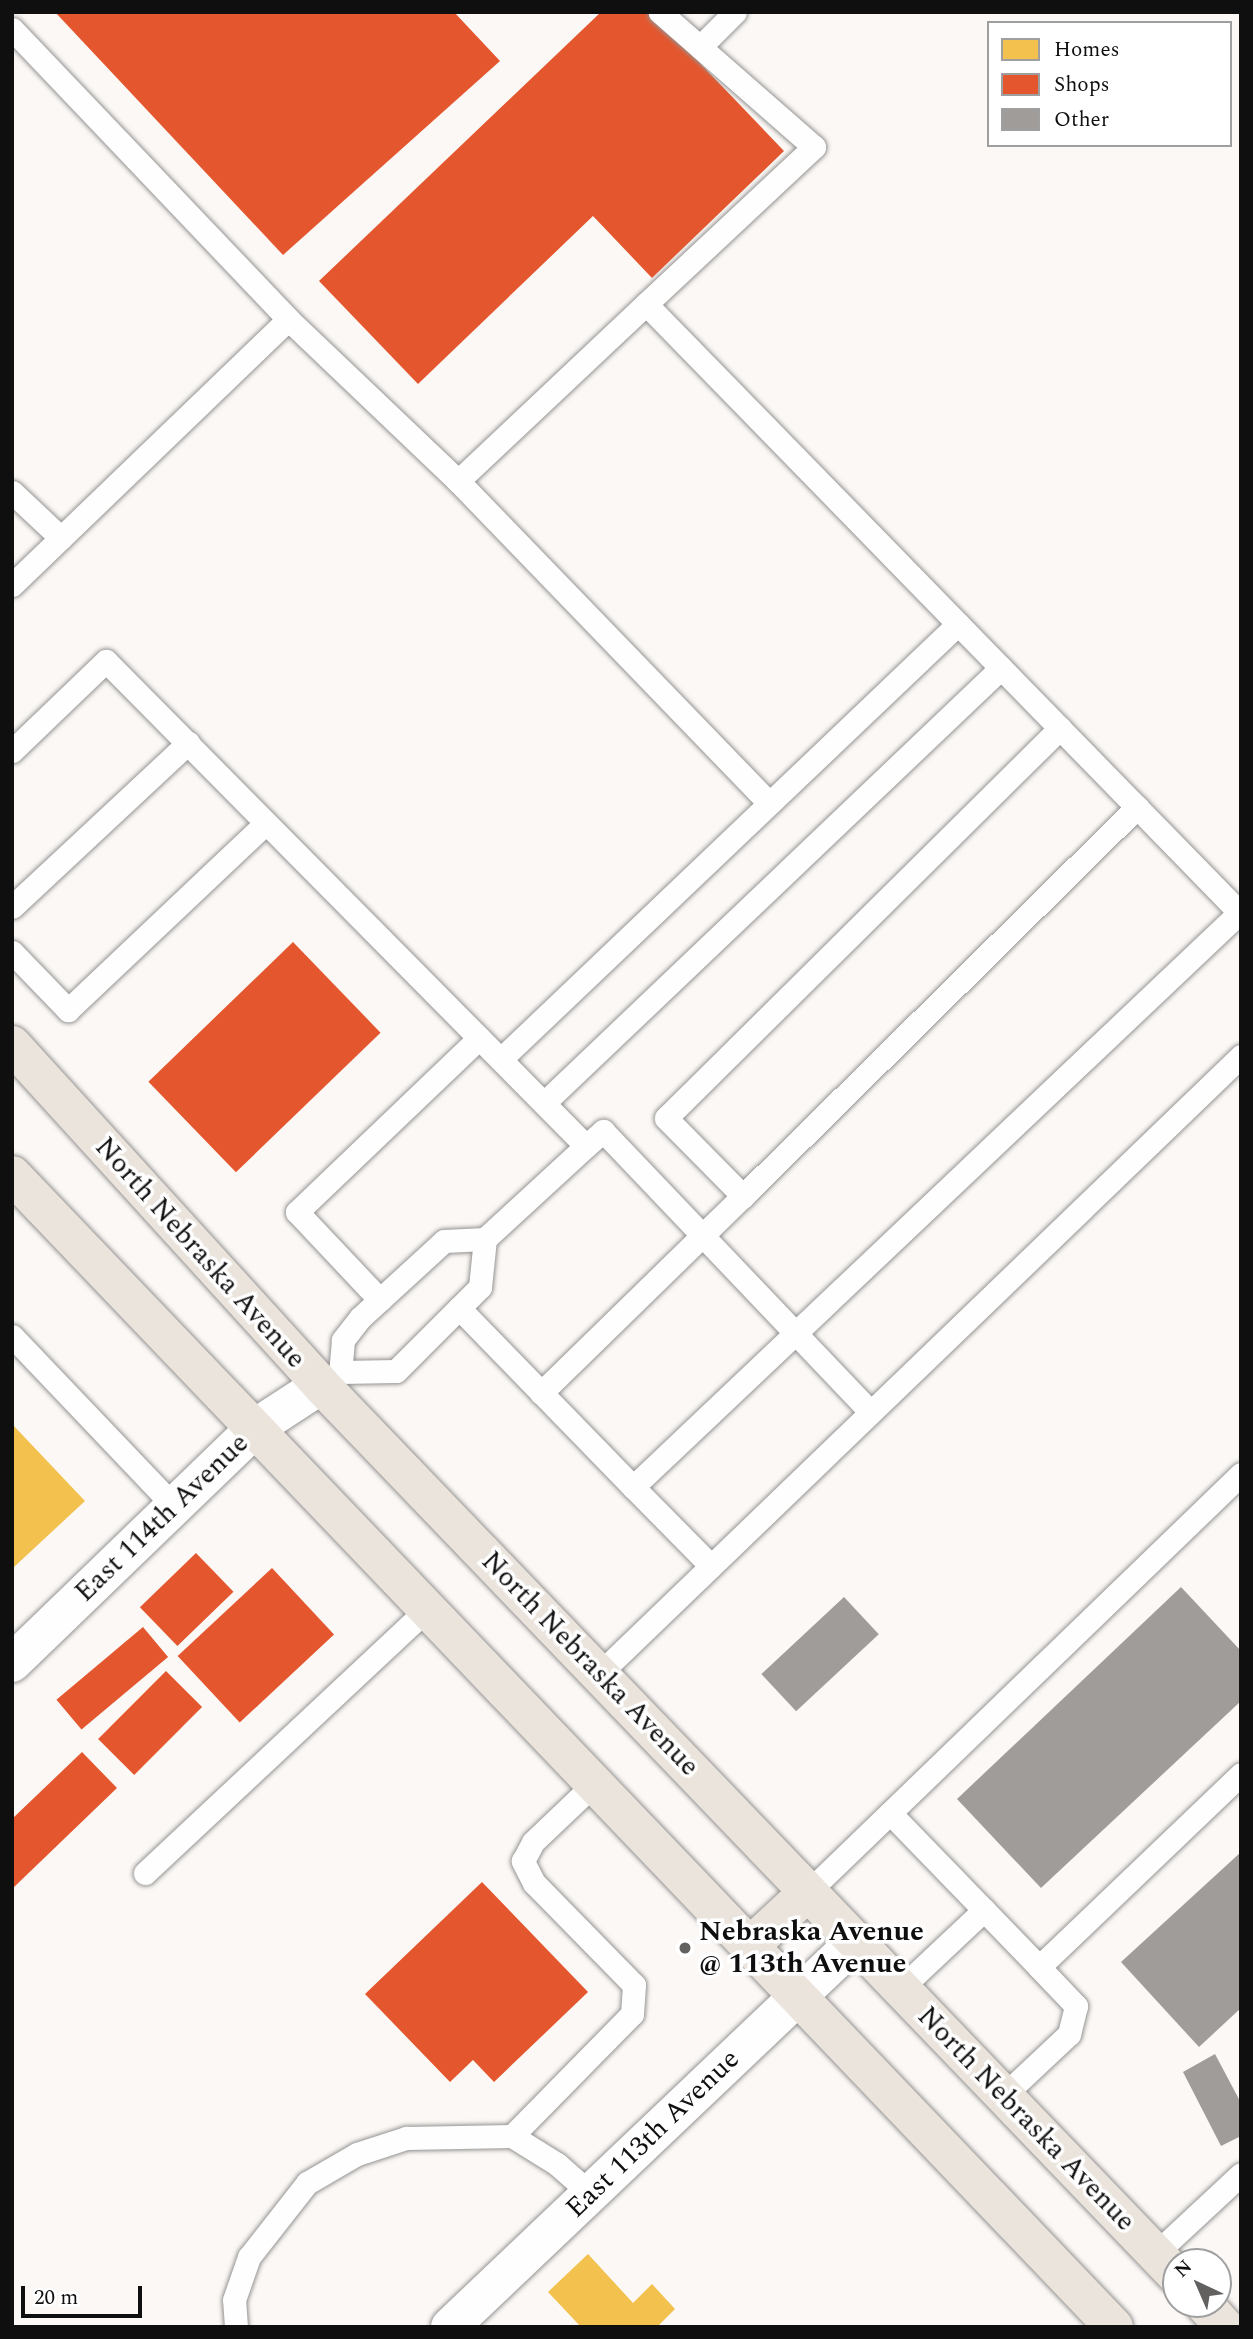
<!DOCTYPE html>
<html>
<head>
<meta charset="utf-8">
<style>
  body { margin:0 }
  #map { position:relative; width:1253px; height:2339px; overflow:hidden; background:#fbf8f5; font-family:Spectral,serif }
  div>[style] { position:absolute }
  .homes>* { inset:0; background:#f2c14e }
  .shops>* { inset:0; background:#e4572e; transform-origin:0 0 }
  .building>* { inset:0; background:#9f9c9a; transform-origin:0 0 }
  .roads { filter:drop-shadow(0 0 2px #959493) drop-shadow(0 0 2px #959493) }
  .service>* { height:23px; margin:-11.5px; padding:0 11.5px; transform-origin:11.5px; border-radius:11.5px; background:#fefefe }
  .minor>* { height:38px; margin:-19px; padding:0 19px; transform-origin:19px; border-radius:19px; background:#fefefe }
  .primary>* { height:38px; margin:-19px; padding:0 19px; transform-origin:19px; border-radius:19px; background:#ebe4dc }
  .dots>* { width:19px; height:19px; translate:-50% -50%; box-sizing:border-box; border:4px solid #fff; border-radius:50% }
  span { translate:-50% -50%; white-space:nowrap; text-align:center; line-height:1.15; -webkit-text-stroke:7px #fff; paint-order:stroke }
  .street-label { font-size:28px; color:#0f0f0f }
  .poi-label { font-size:28px; color:#0f0f0f; font-weight:700 }
  .left { translate:0 -50%; text-align:left }
  .frame { position:absolute; inset:0; border:14px solid #0f0f0f; pointer-events:none }
  .legend { position:absolute; left:987px; top:21px; width:245px; height:126px; box-sizing:border-box; background:#fff; border:2px solid #9f9f9f; margin:0; padding:9px 12px; list-style:none; font-size:21px; color:#0f0f0f }
  .legend li { display:flex; align-items:center; gap:14px; height:35px }
  .legend b { width:35px; border:2px solid #9f9f9f }
  .north { position:absolute; left:1162px; top:2248px; width:70px; height:70px; box-sizing:border-box; background:#fff; border:2px solid #9f9f9f; border-radius:50%; rotate:316deg; font-size:19px; font-weight:700; line-height:28px; text-align:center; color:#0f0f0f }
  .north::after { content:''; display:block; margin:auto; width:24px; height:32px; background:#626160; clip-path:polygon(50% 0,100% 100%,50% 72%,0 100%) }
  .scale { position:absolute; left:21px; top:2286px; width:121px; height:32px; box-sizing:border-box; border:4px solid #0f0f0f; border-top:0; padding-left:9px; font-size:21px; line-height:24px; white-space:nowrap; color:#0f0f0f; -webkit-text-stroke:5px #fff; paint-order:stroke }
</style>
</head>
<body>
<div id="map">
  <div class="homes">
    <i style="clip-path:polygon(12px 1424px,85px 1501px,14px 1567px,12px 1565px)"></i>
    <i style="clip-path:polygon(588px 2254px,633px 2303px,652px 2284px,675px 2309px,657px 2327px,581px 2327px,548px 2292px)"></i>
  </div>
  <div class="shops">
    <i style="clip-path:polygon(55px 12px,454px 12px,500px 61px,283px 255px)"></i>
    <i style="clip-path:polygon(601px 12px,651px 12px,784px 151px,652px 278px,593px 216px,418px 384px,319px 281px)"></i>
    <i style="left:293px;top:942px;width:126px;height:201px;rotate:46deg"></i>
    <i style="left:196px;top:1553px;width:54px;height:78px;rotate:46deg"></i>
    <i style="left:272px;top:1568px;width:91px;height:129px;rotate:47deg"></i>
    <i style="left:143px;top:1627px;width:39px;height:113px;rotate:50deg"></i>
    <i style="left:166px;top:1671px;width:51px;height:96px;rotate:45deg"></i>
    <i style="clip-path:polygon(82px 1752px,117px 1788px,12px 1889px,12px 1819px)"></i>
    <i style="clip-path:polygon(482px 1882px,588px 1992px,494px 2082px,473px 2060px,450px 2082px,365px 1994px)"></i>
  </div>
  <div class="building">
    <i style="clip-path:polygon(1181px 1587px,1241px 1651px,1241px 1701px,1041px 1888px,957px 1799px)"></i>
    <i style="left:844px;top:1597px;width:51px;height:113px;rotate:47deg"></i>
    <i style="clip-path:polygon(1241px 1852px,1241px 2008px,1199px 2047px,1121px 1962px)"></i>
    <i style="clip-path:polygon(1215px 2054px,1241px 2103px,1241px 2136px,1221px 2146px,1183px 2072px)"></i>
  </div>
  <div class="roads">
    <div class="service">
      <i style="left:12px;top:29px;width:400px;rotate:46.4deg"></i>
      <i style="left:700px;top:47px;width:49px;rotate:-45deg"></i>
      <i style="left:646px;top:304px;width:230px;rotate:-43.1deg"></i>
      <i style="left:814px;top:147px;width:205px;rotate:-138.8deg"></i>
      <i style="left:458px;top:481px;width:446px;rotate:46deg"></i>
      <i style="left:12px;top:492px;width:67px;rotate:43.2deg"></i>
      <i style="left:12px;top:585px;width:383px;rotate:-43.9deg"></i>
      <i style="left:288px;top:319px;width:235px;rotate:43.6deg"></i>
      <i style="left:458px;top:481px;width:258px;rotate:-43.3deg"></i>
      <i style="left:646px;top:304px;width:852px;rotate:45.71deg"></i>
      <i style="left:1060px;top:728px;width:554px;rotate:135.29deg"></i>
      <i style="left:666px;top:1118px;width:110px;rotate:45.4deg"></i>
      <i style="left:743px;top:1196px;width:554px;rotate:-44.63deg"></i>
      <i style="left:12px;top:751px;width:130px;rotate:-43.8deg"></i>
      <i style="left:106px;top:661px;width:682px;rotate:45.3deg"></i>
      <i style="left:586px;top:1146px;width:137px;rotate:137.4deg"></i>
      <i style="left:485px;top:1239px;width:41px;rotate:177.2deg"></i>
      <i style="left:444px;top:1241px;width:114px;rotate:137.5deg"></i>
      <i style="left:360px;top:1318px;width:28px;rotate:128deg"></i>
      <i style="left:343px;top:1340px;width:32px;rotate:95deg"></i>
      <i style="left:12px;top:907px;width:241px;rotate:-43deg"></i>
      <i style="left:12px;top:952px;width:81px;rotate:46deg"></i>
      <i style="left:68px;top:1010px;width:272px;rotate:-43.4deg"></i>
      <i style="left:501px;top:1059px;width:631px;rotate:-43.59deg"></i>
      <i style="left:544px;top:1103px;width:631px;rotate:-43.59deg"></i>
      <i style="left:586px;top:1146px;width:23px;rotate:-41deg"></i>
      <i style="left:603px;top:1131px;width:388px;rotate:46.4deg"></i>
      <i style="left:380px;top:1300px;width:121px;rotate:-133.3deg"></i>
      <i style="left:297px;top:1212px;width:252px;rotate:-43.7deg"></i>
      <i style="left:459px;top:1308px;width:250px;rotate:45.8deg"></i>
      <i style="left:12px;top:1336px;width:235px;rotate:46.4deg"></i>
      <i style="left:327px;top:1381px;width:16px;rotate:-35deg"></i>
      <i style="left:340px;top:1372px;width:56px;rotate:-1deg"></i>
      <i style="left:396px;top:1371px;width:119px;rotate:-45deg"></i>
      <i style="left:480px;top:1287px;width:48px;rotate:-84.1deg"></i>
      <i style="left:541px;top:1393px;width:282px;rotate:-44.3deg"></i>
      <i style="left:711px;top:1566px;width:111px;rotate:-134.6deg"></i>
      <i style="left:633px;top:1487px;width:836px;rotate:-43.45deg"></i>
      <i style="left:599px;top:1674px;width:891px;rotate:-43.91deg"></i>
      <i style="left:890px;top:1813px;width:135px;rotate:45.9deg"></i>
      <i style="left:145px;top:1873px;width:385px;rotate:-43.1deg"></i>
      <i style="left:808px;top:1892px;width:602px;rotate:-43.99deg"></i>
      <i style="left:1039px;top:1967px;width:279px;rotate:-43.7deg"></i>
      <i style="left:901px;top:1988px;width:114px;rotate:-43.2deg"></i>
      <i style="left:984px;top:1910px;width:79px;rotate:46deg"></i>
      <i style="left:1039px;top:1967px;width:54px;rotate:46.5deg"></i>
      <i style="left:1076px;top:2006px;width:29px;rotate:104deg"></i>
      <i style="left:1069px;top:2034px;width:89px;rotate:136.8deg"></i>
      <i style="left:512px;top:2136px;width:171px;rotate:-45.5deg"></i>
      <i style="left:632px;top:2014px;width:29px;rotate:-86deg"></i>
      <i style="left:634px;top:1985px;width:143px;rotate:-134.4deg"></i>
      <i style="left:534px;top:1883px;width:25px;rotate:-117deg"></i>
      <i style="left:523px;top:1861px;width:21px;rotate:-62deg"></i>
      <i style="left:533px;top:1842px;width:84px;rotate:-43.6deg"></i>
      <i style="left:1155px;top:2254px;width:117px;rotate:-42.9deg"></i>
      <i style="left:236px;top:2327px;width:27px;rotate:-94deg"></i>
      <i style="left:234px;top:2300px;width:46px;rotate:-70.8deg"></i>
      <i style="left:249px;top:2257px;width:94px;rotate:-51.9deg"></i>
      <i style="left:307px;top:2183px;width:58px;rotate:-30.1deg"></i>
      <i style="left:357px;top:2154px;width:52px;rotate:-18.1deg"></i>
      <i style="left:406px;top:2138px;width:106px;rotate:-1.1deg"></i>
      <i style="left:512px;top:2136px;width:53px;rotate:31.9deg"></i>
      <i style="left:557px;top:2164px;width:44px;rotate:41.3deg"></i>
    </div>
    <div class="minor">
      <i style="left:12px;top:1663px;width:338px;rotate:-44deg"></i>
      <i style="left:255px;top:1428px;width:79px;rotate:-33.1deg"></i>
      <i style="left:450px;top:2327px;width:560px;rotate:-43.55deg"></i>
    </div>
    <div class="primary">
      <i style="left:12px;top:1045px;width:459px;rotate:47.7deg"></i>
      <i style="left:321px;top:1385px;width:1234px;rotate:46.15deg"></i>
      <i style="left:12px;top:1175px;width:1594px;rotate:46.27deg"></i>
      <i style="left:750px;top:1946px;width:79px;rotate:-43deg"></i>
      <i style="left:1204px;top:2304px;width:31px;rotate:48deg"></i>
    </div>
  </div>
  <div class="dots">
    <i style="left:685px;top:1948px;background:#626160"></i>
  </div>
  <div class="street-label">
    <span style="left:200px;top:1253px;rotate:48deg">North Nebraska Avenue</span>
    <span style="left:162px;top:1518px;rotate:-44deg">East 114th Avenue</span>
    <span style="left:590px;top:1664px;rotate:46deg">North Nebraska Avenue</span>
    <span style="left:1026px;top:2119px;rotate:46deg">North Nebraska Avenue</span>
    <span style="left:653px;top:2134px;rotate:-44deg">East 113th Avenue</span>
  </div>
  <div class="poi-label">
    <span class="left" style="left:699px;top:1948px">Nebraska Avenue<br>@ 113th Avenue</span>
  </div>
  <div class="frame"></div>
  <ul class="legend">
  <li><b style="height:19px;background:#f2c14e"></b>Homes</li>
  <li><b style="height:19px;background:#e4572e"></b>Shops</li>
  <li><b style="height:19px;background:#9f9c9a"></b>Other</li>
  </ul>
  <div class="north">N</div>
  <div class="scale">20 m</div>
</div>
</body>
</html>
